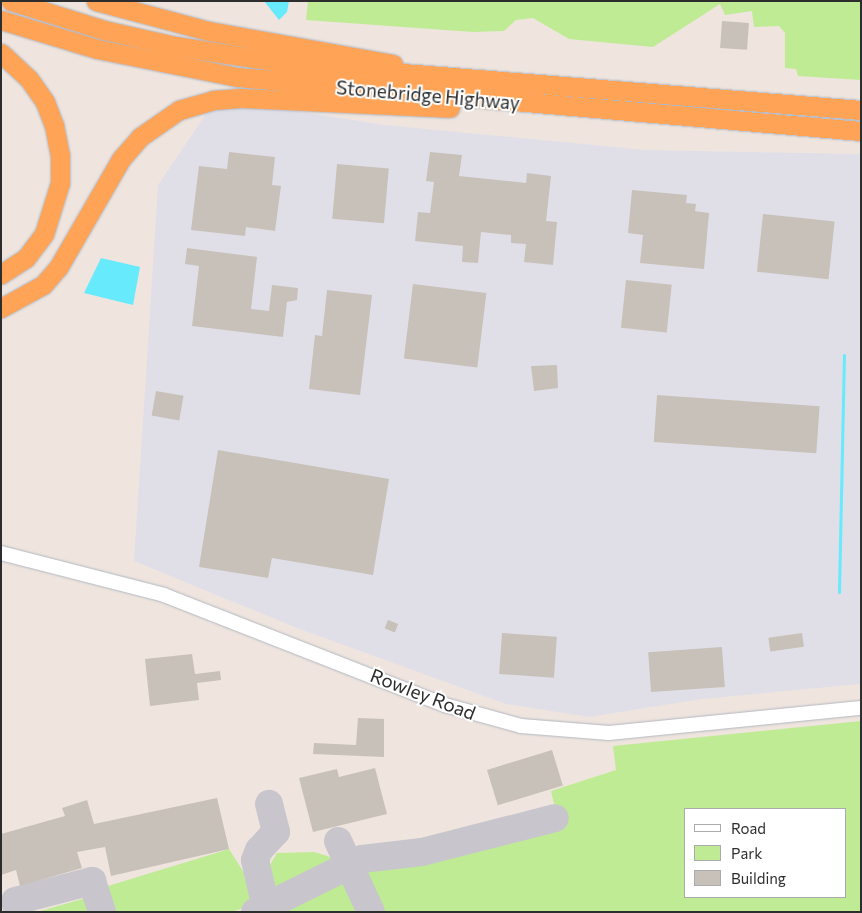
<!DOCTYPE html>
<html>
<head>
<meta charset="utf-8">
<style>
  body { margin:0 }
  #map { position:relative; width:862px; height:913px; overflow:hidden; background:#efe5de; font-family:Commissioner,sans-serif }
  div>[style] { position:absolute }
  .industrial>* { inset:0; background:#e0dfe8 }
  .green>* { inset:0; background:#bfeb95 }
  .water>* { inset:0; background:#67eafb }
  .stream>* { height:3px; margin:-1.5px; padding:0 1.5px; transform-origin:1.5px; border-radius:1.5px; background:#67eafb }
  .taxiway>* { height:28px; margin:-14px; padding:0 14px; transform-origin:14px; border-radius:14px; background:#c8c6cc }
  .building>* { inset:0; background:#c8c1b9; transform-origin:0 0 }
  .roads { filter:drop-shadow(0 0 1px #b2b7c2) drop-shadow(0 0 1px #b2b7c2) }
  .tertiary>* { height:14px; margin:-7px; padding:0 7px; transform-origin:7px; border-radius:7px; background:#fff }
  .trunk>* { height:19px; margin:-9.5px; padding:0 9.5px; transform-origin:9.5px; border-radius:9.5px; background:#ffa457 }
  span { translate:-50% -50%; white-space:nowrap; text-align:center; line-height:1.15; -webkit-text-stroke:4px #fff; paint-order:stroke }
  .street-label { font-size:19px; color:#2d2d2d }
  .frame { position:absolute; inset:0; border:2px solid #2d2d2d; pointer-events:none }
  .legend { position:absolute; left:684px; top:808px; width:162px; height:90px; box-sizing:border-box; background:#fff; border:1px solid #ababab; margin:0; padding:6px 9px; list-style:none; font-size:15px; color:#2d2d2d }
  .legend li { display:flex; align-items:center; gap:10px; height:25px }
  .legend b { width:25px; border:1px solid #ababab }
</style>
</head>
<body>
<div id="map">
  <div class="industrial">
    <i style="clip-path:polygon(216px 99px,385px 125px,646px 150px,861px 154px,861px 684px,702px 699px,589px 717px,506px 704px,297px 628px,134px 561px,158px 185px)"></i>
  </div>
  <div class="green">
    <i style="clip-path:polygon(308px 1px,861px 1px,861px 80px,798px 76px,796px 69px,785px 68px,785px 33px,779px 26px,754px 27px,752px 11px,725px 15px,720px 4px,653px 47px,569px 39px,533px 18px,516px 20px,504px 31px,473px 32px,306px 20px)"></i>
    <i style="clip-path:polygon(evenodd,861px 721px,861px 912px,377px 912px,360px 878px,366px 871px,559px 825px,551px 791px,616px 770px,613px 746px,861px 721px,846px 809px,846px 897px,686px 897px,686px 809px,846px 809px)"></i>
    <i style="clip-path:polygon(229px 849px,251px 884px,251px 900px,247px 907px,231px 912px,115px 912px,108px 886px)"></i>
    <i style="clip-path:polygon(314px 852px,337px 859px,363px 912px,278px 912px,267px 870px,277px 853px)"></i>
    <i style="clip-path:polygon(89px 897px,94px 912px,37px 912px)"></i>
  </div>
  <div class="water">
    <i style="clip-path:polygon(264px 1px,289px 1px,287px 12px,279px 20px)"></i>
    <i style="clip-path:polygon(101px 258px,140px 267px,133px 305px,84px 293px)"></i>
  </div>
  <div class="stream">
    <i style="left:839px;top:592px;width:237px;rotate:-88.8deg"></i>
  </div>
  <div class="taxiway">
    <i style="left:338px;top:841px;width:78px;rotate:65.1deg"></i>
    <i style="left:18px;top:912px;width:11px;rotate:-105deg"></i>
    <i style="left:15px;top:901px;width:80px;rotate:-14.6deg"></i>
    <i style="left:92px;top:881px;width:33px;rotate:72deg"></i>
    <i style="left:255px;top:912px;width:119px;rotate:-26.4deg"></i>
    <i style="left:362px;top:859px;width:60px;rotate:-6.7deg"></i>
    <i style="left:422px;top:852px;width:137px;rotate:-14.3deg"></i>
    <i style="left:267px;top:912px;width:53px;rotate:-103deg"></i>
    <i style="left:255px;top:860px;width:11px;rotate:-68deg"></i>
    <i style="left:259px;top:850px;width:25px;rotate:-47deg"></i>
    <i style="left:276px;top:832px;width:29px;rotate:-104deg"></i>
  </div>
  <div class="building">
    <i style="left:722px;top:21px;width:27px;height:27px;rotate:4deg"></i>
    <i style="clip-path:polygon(229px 152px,275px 157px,272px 185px,281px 186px,275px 231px,246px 227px,245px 236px,191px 230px,199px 166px,227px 169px)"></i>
    <i style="clip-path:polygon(430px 152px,462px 155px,459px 176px,526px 183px,527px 173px,551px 176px,546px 221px,557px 222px,553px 265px,524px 262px,526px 244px,511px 243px,511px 235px,481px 232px,478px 263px,462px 262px,463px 246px,415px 241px,418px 212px,430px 213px,434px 182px,426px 181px)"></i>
    <i style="left:337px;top:164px;width:52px;height:55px;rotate:5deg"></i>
    <i style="clip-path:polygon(632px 190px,687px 195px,686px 203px,696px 204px,695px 211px,709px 213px,704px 269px,640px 263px,643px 235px,628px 233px)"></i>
    <i style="left:763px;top:214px;width:72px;height:58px;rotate:6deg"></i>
    <i style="clip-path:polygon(187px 248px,257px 257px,251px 309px,269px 311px,272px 285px,298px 288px,297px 300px,287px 302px,283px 337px,192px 326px,199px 266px,185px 264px)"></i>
    <i style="left:626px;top:280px;width:46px;height:48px;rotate:6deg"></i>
    <i style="left:413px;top:284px;width:74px;height:75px;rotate:7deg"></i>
    <i style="clip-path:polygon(327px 290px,372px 295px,360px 395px,309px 389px,315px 335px,322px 336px)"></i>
    <i style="clip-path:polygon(557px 365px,558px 388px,534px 391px,531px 366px)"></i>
    <i style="left:156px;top:391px;width:28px;height:25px;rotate:10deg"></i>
    <i style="left:657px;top:395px;width:163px;height:47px;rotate:4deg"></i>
    <i style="clip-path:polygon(218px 450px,389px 479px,373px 575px,272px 558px,268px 578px,199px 567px)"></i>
    <i style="left:388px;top:620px;width:11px;height:9px;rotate:22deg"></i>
    <i style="left:502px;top:633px;width:55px;height:41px;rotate:4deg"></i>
    <i style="left:802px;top:633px;width:14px;height:34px;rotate:82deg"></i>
    <i style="left:722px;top:647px;width:40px;height:74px;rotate:86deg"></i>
    <i style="clip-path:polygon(192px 654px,195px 674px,220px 671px,221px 680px,197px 683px,199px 700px,150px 706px,145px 659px)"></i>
    <i style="clip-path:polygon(358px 718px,384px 719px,384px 757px,313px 754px,314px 743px,356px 745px)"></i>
    <i style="left:552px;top:750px;width:37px;height:68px;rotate:73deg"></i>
    <i style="clip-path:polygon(375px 768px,387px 814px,313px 832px,299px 778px,337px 769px,339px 777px)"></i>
    <i style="clip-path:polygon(217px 798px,229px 849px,111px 876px,105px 847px,77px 852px,82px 868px,20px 886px,16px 870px,1px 875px,1px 834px,65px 816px,62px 808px,87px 800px,94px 824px)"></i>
  </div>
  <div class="roads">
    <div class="tertiary">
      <i style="left:1px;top:553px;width:168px;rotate:14.4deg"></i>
      <i style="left:164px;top:595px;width:302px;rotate:21.4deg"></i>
      <i style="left:445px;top:705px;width:79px;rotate:15.4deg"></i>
      <i style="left:521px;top:726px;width:88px;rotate:4.5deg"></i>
      <i style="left:609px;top:733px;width:253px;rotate:-5.7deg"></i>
    </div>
    <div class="trunk">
      <i style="left:11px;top:1px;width:97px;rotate:17.3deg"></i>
      <i style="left:104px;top:30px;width:73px;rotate:12.7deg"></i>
      <i style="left:175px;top:46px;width:118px;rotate:8.7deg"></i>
      <i style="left:292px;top:64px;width:571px;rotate:4.62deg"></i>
      <i style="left:96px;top:1px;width:117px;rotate:14.9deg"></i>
      <i style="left:209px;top:31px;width:187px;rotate:10.2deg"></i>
      <i style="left:1px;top:20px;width:100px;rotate:16.8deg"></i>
      <i style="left:97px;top:49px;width:143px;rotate:11.3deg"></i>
      <i style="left:237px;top:77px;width:626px;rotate:4.95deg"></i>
      <i style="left:1px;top:53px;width:38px;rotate:43deg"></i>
      <i style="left:29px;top:79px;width:28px;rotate:55deg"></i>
      <i style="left:45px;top:102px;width:25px;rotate:69deg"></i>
      <i style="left:54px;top:125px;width:32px;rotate:79deg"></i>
      <i style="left:60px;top:156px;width:27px;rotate:90deg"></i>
      <i style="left:60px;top:183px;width:53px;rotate:107.4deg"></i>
      <i style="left:44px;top:234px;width:30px;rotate:127deg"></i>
      <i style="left:26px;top:258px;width:30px;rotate:147deg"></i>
      <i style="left:1px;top:308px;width:48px;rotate:-28.7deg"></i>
      <i style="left:43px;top:285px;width:23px;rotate:-49deg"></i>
      <i style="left:58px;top:268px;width:126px;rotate:-60deg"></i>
      <i style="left:121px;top:159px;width:29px;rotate:-49deg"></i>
      <i style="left:140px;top:137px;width:47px;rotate:-34.7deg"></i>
      <i style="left:179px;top:110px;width:35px;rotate:-16deg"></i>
      <i style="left:213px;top:100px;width:28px;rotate:-4deg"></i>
      <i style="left:241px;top:98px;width:209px;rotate:2.7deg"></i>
    </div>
  </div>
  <div class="street-label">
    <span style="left:428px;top:95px;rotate:5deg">Stonebridge Highway</span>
    <span style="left:423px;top:694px;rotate:21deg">Rowley Road</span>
  </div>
  <div class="frame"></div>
  <ul class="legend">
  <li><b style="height:6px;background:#fff"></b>Road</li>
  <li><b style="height:14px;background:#bfeb95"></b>Park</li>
  <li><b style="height:14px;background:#c8c1b9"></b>Building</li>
  </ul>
</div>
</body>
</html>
